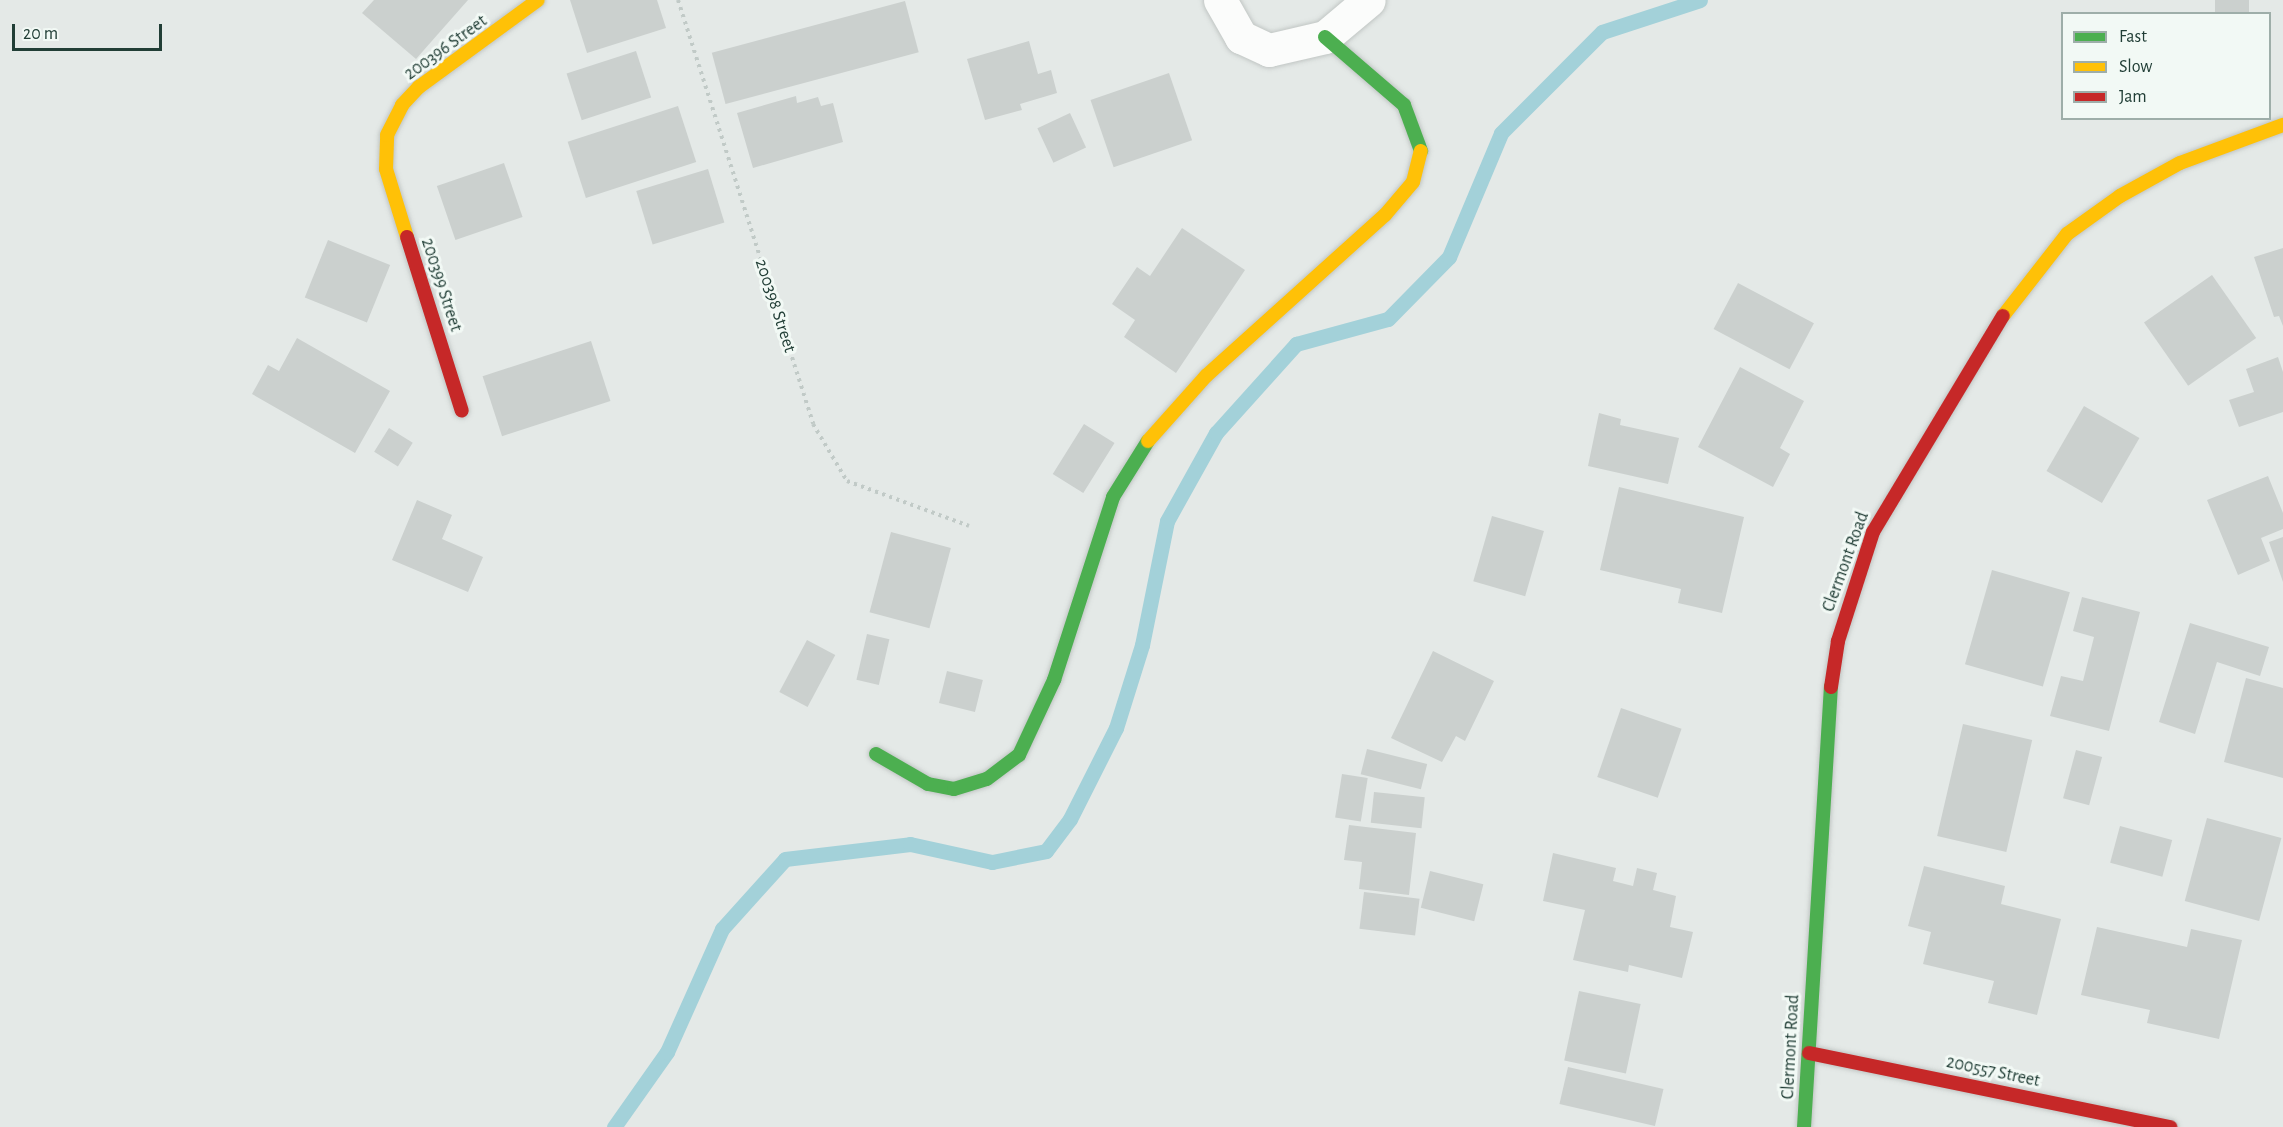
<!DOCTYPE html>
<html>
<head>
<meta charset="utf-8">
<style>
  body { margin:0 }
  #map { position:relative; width:2283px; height:1127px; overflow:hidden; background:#e4e9e7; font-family:"Alegreya Sans",sans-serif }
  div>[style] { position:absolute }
  .stream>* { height:15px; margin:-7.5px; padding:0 7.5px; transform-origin:7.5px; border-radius:7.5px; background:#a3d1d9 }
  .building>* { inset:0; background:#cbd0ce; transform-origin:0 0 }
  .path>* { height:4px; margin-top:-2px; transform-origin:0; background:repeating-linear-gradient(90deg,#c1cac7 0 3px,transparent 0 7.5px) }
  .roads { filter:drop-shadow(0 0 2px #c1c6c4) drop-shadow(0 0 2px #c1c6c4) }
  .street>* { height:33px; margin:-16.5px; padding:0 16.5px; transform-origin:16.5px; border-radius:16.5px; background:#fbfcfb }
  .fast>* { height:14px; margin:-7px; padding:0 7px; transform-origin:7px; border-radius:7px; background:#4caf50 }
  .slow>* { height:14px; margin:-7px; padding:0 7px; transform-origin:7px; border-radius:7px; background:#ffc107 }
  .jam>* { height:14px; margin:-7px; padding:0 7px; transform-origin:7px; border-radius:7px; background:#c62828 }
  span { translate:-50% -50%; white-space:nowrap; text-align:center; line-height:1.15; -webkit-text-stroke:6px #f2f9f5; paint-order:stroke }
  .street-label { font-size:18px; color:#213e36 }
  .legend { position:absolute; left:2061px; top:12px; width:210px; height:108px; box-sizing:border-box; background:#f2f9f5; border:2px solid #9eaea9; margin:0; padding:8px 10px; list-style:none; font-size:18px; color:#213e36 }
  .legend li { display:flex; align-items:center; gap:12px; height:30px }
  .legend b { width:30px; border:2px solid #9eaea9 }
  .scale { position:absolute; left:12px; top:24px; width:150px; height:27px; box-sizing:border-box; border:3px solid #213e36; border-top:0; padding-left:8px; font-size:18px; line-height:21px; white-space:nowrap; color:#213e36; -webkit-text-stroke:4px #f2f9f5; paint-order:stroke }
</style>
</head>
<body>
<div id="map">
  <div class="stream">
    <i style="left:614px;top:1127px;width:92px;rotate:-54.8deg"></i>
    <i style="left:667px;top:1052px;width:135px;rotate:-65.9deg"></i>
    <i style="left:722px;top:929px;width:94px;rotate:-48deg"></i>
    <i style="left:785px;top:859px;width:126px;rotate:-6.8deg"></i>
    <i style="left:910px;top:844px;width:84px;rotate:12.4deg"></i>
    <i style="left:992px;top:862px;width:55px;rotate:-11.5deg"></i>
    <i style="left:1046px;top:851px;width:40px;rotate:-53deg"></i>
    <i style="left:1070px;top:819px;width:102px;rotate:-63.2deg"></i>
    <i style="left:1116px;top:728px;width:87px;rotate:-72.6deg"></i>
    <i style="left:1142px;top:645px;width:126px;rotate:-78.6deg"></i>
    <i style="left:1167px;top:521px;width:101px;rotate:-60.9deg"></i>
    <i style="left:1216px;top:433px;width:120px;rotate:-48deg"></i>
    <i style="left:1296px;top:344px;width:95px;rotate:-15.2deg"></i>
    <i style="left:1388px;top:319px;width:87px;rotate:-45.5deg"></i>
    <i style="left:1449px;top:257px;width:134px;rotate:-67.2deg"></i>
    <i style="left:1501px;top:133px;width:143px;rotate:-45deg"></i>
    <i style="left:1602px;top:32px;width:103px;rotate:-18.1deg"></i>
  </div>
  <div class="building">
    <i style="clip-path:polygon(374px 0,468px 0,416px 59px,362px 13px)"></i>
    <i style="clip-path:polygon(570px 0,657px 0,666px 28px,587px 53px)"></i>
    <i style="left:2215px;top:0;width:34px;height:14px"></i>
    <i style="left:905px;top:1px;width:53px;height:200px;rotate:75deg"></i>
    <i style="clip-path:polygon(1029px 41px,1038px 74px,1051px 70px,1057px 93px,1020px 104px,1022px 110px,985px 120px,967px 59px)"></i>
    <i style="left:636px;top:51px;width:49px;height:73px;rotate:72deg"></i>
    <i style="left:1169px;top:73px;width:71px;height:83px;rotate:71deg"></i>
    <i style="clip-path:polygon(796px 96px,797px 103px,818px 97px,821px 106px,833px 103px,843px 142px,753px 168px,737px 113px)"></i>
    <i style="left:678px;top:106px;width:59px;height:116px;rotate:72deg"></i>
    <i style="left:1070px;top:113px;width:38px;height:36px;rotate:65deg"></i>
    <i style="left:504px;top:163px;width:57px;height:71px;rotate:71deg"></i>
    <i style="left:708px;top:169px;width:56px;height:75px;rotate:73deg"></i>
    <i style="clip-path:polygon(1182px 228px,1245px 270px,1176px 373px,1124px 337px,1135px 320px,1112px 304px,1137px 267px,1150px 276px)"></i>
    <i style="left:328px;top:240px;width:67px;height:62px;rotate:22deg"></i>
    <i style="clip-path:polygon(2283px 248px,2283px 326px,2279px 316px,2274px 317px,2254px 257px)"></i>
    <i style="left:2212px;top:275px;width:77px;height:83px;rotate:55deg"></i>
    <i style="left:1738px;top:283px;width:86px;height:52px;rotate:28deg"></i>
    <i style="clip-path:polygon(297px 338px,390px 391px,355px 453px,252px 394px,268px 365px,279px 371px)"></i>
    <i style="left:591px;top:341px;width:63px;height:114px;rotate:72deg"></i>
    <i style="clip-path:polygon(2278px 357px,2283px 372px,2283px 412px,2239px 427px,2229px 400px,2254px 392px,2246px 369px)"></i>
    <i style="clip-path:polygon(1740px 367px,1804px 401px,1780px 448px,1790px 454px,1773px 487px,1698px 447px)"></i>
    <i style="left:2084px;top:406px;width:64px;height:75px;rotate:30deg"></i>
    <i style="clip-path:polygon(1599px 413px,1621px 419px,1620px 425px,1679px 438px,1668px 484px,1588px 466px)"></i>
    <i style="left:1084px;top:424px;width:36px;height:59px;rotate:32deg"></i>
    <i style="left:389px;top:428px;width:28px;height:28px;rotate:32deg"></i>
    <i style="clip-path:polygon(2268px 476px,2283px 513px,2283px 529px,2261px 538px,2270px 561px,2238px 575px,2207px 500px)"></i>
    <i style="clip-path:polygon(1619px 487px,1744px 517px,1722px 613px,1678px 603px,1681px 589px,1600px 570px)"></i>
    <i style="clip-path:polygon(417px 500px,452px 515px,442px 539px,483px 557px,468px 592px,392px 560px)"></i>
    <i style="left:1492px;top:516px;width:54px;height:68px;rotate:16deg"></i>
    <i style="left:891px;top:532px;width:62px;height:83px;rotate:15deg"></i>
    <i style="clip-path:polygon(2283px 537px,2283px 582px,2269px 542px)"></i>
    <i style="left:1992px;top:570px;width:81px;height:98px;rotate:16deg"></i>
    <i style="clip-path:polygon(2082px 597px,2140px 612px,2109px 731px,2050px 716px,2061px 676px,2083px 681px,2094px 637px,2073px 631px)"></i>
    <i style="clip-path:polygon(2190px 623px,2269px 647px,2260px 676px,2217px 662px,2195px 734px,2159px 722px)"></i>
    <i style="left:867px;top:634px;width:23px;height:47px;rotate:13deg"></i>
    <i style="left:807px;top:640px;width:32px;height:59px;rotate:28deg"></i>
    <i style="clip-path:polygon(1433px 651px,1494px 681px,1465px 741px,1456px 736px,1442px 762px,1391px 738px)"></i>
    <i style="left:947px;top:671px;width:37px;height:33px;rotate:14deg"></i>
    <i style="clip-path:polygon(2246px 678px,2283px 688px,2283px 778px,2224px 762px)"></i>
    <i style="left:1621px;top:708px;width:64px;height:73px;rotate:19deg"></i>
    <i style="left:1963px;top:724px;width:71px;height:115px;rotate:13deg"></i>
    <i style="left:1367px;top:749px;width:62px;height:26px;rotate:14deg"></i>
    <i style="left:2076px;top:750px;width:27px;height:50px;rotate:15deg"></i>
    <i style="left:1342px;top:774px;width:26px;height:44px;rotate:9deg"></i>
    <i style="left:1374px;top:792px;width:51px;height:31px;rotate:6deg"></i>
    <i style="left:2207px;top:818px;width:77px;height:86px;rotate:15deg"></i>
    <i style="clip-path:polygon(1349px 825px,1416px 833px,1409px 895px,1359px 889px,1362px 862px,1344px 860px)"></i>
    <i style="left:2120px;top:826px;width:54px;height:38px;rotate:15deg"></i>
    <i style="clip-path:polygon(1553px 853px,1616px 868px,1613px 881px,1633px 886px,1637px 868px,1657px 873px,1653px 890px,1676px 896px,1670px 927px,1693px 932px,1682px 978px,1629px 965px,1628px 972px,1573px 960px,1585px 910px,1543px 901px)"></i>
    <i style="clip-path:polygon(1924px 866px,2005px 886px,2001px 904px,2061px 919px,2037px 1015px,1988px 1003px,1994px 981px,1923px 964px,1931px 932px,1908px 926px)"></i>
    <i style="left:1430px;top:871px;width:55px;height:38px;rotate:14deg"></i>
    <i style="left:1364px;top:892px;width:56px;height:37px;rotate:7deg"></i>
    <i style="clip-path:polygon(2097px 927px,2187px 947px,2191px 929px,2242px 940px,2219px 1039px,2147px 1023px,2150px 1010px,2081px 995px)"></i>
    <i style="left:1579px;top:991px;width:63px;height:71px;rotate:12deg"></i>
    <i style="left:1568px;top:1067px;width:98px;height:38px;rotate:13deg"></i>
  </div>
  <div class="path">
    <i style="left:678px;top:0;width:445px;rotate:72.3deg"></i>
    <i style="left:813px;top:424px;width:66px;rotate:59.2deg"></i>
    <i style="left:847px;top:481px;width:130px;rotate:20.2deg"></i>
  </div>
  <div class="roads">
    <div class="street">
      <i style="left:1220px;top:0;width:43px;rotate:60.4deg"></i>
      <i style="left:1241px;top:37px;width:31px;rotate:25deg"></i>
      <i style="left:1269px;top:50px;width:57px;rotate:-13.1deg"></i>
      <i style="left:1325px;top:37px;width:57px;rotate:-40.1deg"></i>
    </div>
    <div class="fast">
      <i style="left:1325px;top:37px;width:104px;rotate:40.7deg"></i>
      <i style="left:1404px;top:105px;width:49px;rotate:69.7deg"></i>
      <i style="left:876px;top:754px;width:60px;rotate:30deg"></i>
      <i style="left:928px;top:784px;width:26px;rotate:11deg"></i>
      <i style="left:954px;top:789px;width:34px;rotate:-17deg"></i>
      <i style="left:987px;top:779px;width:40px;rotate:-37deg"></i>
      <i style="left:1019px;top:755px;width:83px;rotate:-65deg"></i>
      <i style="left:1054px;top:680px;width:192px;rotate:-72.1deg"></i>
      <i style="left:1113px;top:497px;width:66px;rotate:-58deg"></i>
      <i style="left:1804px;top:1127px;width:441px;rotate:-86.5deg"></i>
    </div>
    <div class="slow">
      <i style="left:407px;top:237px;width:71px;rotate:-107.2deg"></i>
      <i style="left:386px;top:169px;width:34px;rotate:-88deg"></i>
      <i style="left:387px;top:135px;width:34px;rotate:-63deg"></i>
      <i style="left:402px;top:105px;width:25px;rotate:-47deg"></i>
      <i style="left:419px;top:87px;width:147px;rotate:-36.2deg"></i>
      <i style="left:2003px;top:316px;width:104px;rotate:-52deg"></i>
      <i style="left:2067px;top:234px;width:65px;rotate:-35.6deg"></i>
      <i style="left:2120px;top:196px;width:68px;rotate:-28.8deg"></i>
      <i style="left:2180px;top:163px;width:110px;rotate:-20.3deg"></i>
      <i style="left:1148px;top:441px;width:87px;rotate:-48.3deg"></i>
      <i style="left:1206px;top:376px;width:241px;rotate:-42deg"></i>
      <i style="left:1385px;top:215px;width:43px;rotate:-49.7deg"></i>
      <i style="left:1413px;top:182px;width:32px;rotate:-76deg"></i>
    </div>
    <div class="jam">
      <i style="left:407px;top:237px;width:182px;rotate:72.5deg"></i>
      <i style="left:1831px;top:687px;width:47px;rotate:-81.3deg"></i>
      <i style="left:1838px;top:641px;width:114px;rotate:-72.2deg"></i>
      <i style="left:1873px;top:532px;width:252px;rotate:-59deg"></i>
      <i style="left:1809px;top:1053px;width:369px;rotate:11.6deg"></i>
    </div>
  </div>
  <div class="street-label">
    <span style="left:446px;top:48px;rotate:-36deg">200396 Street</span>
    <span style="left:441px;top:285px;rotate:72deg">200399 Street</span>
    <span style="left:775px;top:306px;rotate:72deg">200398 Street</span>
    <span style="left:1846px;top:562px;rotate:-70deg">Clermont Road</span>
    <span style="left:1791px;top:1047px;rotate:-87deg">Clermont Road</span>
    <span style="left:1993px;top:1072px;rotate:12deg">200557 Street</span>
  </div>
  <ul class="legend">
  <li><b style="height:8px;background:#4caf50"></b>Fast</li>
  <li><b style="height:8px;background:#ffc107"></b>Slow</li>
  <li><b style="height:8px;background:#c62828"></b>Jam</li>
  </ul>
  <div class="scale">20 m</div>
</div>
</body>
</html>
